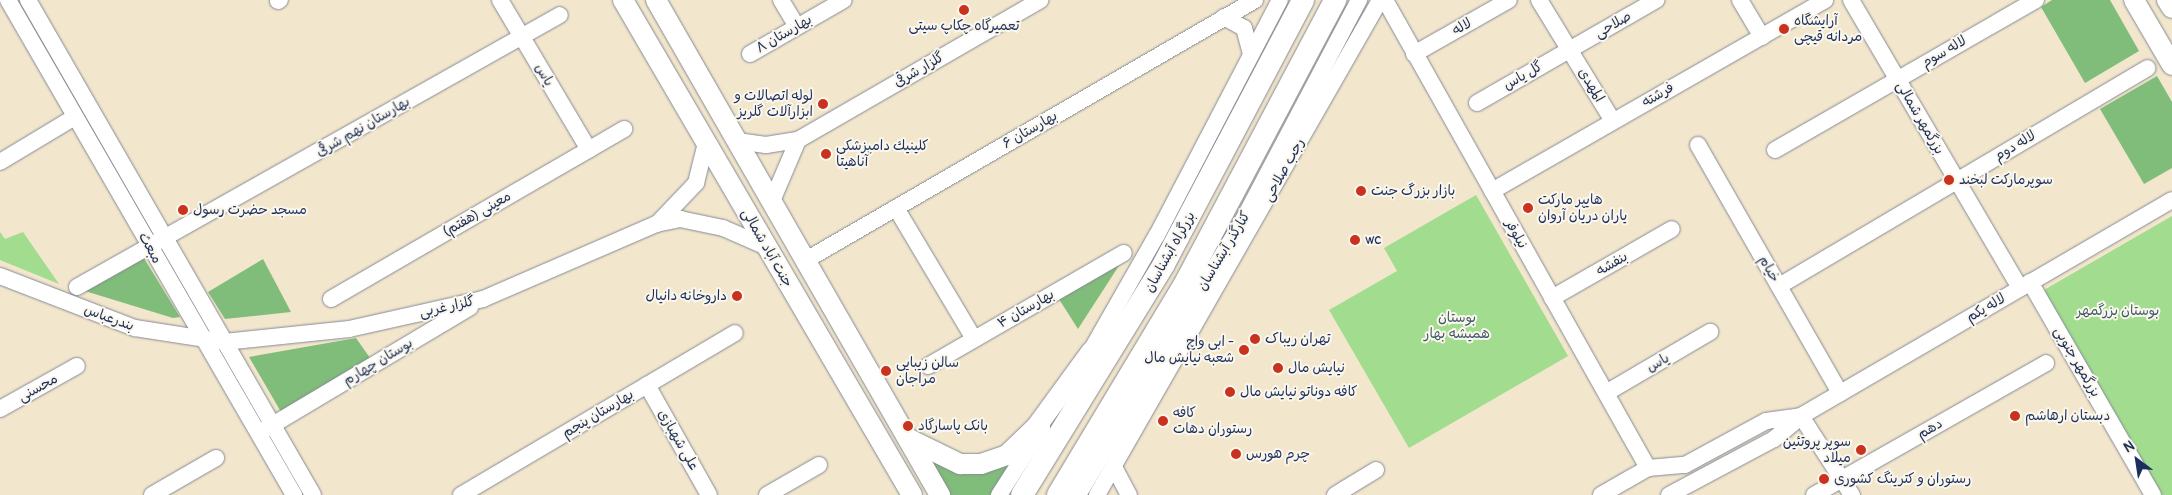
<!DOCTYPE html>
<html>
<head>
<meta charset="utf-8">
<style>
  body { margin:0 }
  #map { position:relative; width:2172px; height:495px; overflow:hidden; background:#f2e6cc; font-family:Pangolin,"Playpen Sans Arabic",sans-serif }
  div>[style] { position:absolute }
  .green>* { inset:0; background:#a1dc8f }
  .forest>* { inset:0; background:#80bc7a }
  .roads { filter:drop-shadow(0 0 1px #868a95) drop-shadow(0 0 1px #868a95) }
  .minor>* { height:16px; margin:-8px; padding:0 8px; transform-origin:8px; border-radius:8px; background:#fff }
  .major>* { height:20px; margin:-10px; padding:0 10px; transform-origin:10px; border-radius:10px; background:#fff }
  .highway>* { height:22px; margin:-11px; padding:0 11px; transform-origin:11px; border-radius:11px; background:#fff }
  .dots>* { width:14px; height:14px; translate:-50% -50%; box-sizing:border-box; border:2px solid #fbf7ec; border-radius:50% }
  span { translate:-50% -50%; white-space:nowrap; text-align:center; line-height:1.15; -webkit-text-stroke:4px #fbf7ec; paint-order:stroke }
  .poi-label { font-size:14px; color:#1b2f5e }
  .left { translate:0 -50%; text-align:left }
  .right { translate:-100% -50%; text-align:right }
  .street-label { font-size:14px; color:#1b2f5e }
  .park-label { font-size:14px; color:#3c5a6a }
  .north { position:absolute; left:2112px; top:435px; width:50px; height:50px; -webkit-text-stroke:4px #fbf7ec; paint-order:stroke; rotate:329deg; font-size:14px; font-weight:700; line-height:20px; text-align:center; color:#1b2f5e }
  .north::after { content:''; display:block; margin:auto; width:18px; height:22px; background:#1b2f5e; clip-path:polygon(50% 0,100% 100%,50% 72%,0 100%) }
</style>
</head>
<body>
<div id="map">
  <div class="green">
    <i style="clip-path:polygon(1476px 195px,1568px 356px,1409px 448px,1329px 310px,1397px 271px,1384px 248px)"></i>
    <i style="clip-path:polygon(2172px 216px,2172px 495px,2160px 495px,2044px 290px)"></i>
    <i style="clip-path:polygon(0 232px,5px 239px,23px 232px,59px 284px,0 260px)"></i>
  </div>
  <div class="forest">
    <i style="clip-path:polygon(2052px 0,2110px 0,2139px 51px,2085px 83px,2041px 7px)"></i>
    <i style="clip-path:polygon(2157px 76px,2172px 102px,2172px 168px,2144px 184px,2100px 109px)"></i>
    <i style="clip-path:polygon(142px 255px,180px 317px,173px 318px,85px 291px)"></i>
    <i style="clip-path:polygon(263px 259px,291px 312px,225px 319px,208px 292px)"></i>
    <i style="clip-path:polygon(1120px 264px,1078px 329px,1057px 296px)"></i>
    <i style="clip-path:polygon(356px 338px,370px 358px,281px 412px,249px 357px)"></i>
    <i style="clip-path:polygon(1019px 451px,992px 495px,948px 495px,928px 461px)"></i>
  </div>
  <div class="roads">
    <div class="minor">
      <i style="left:8px;top:0;width:572px;rotate:59.98deg"></i>
      <i style="left:28px;top:0;width:571px;rotate:60.07deg"></i>
      <i style="left:500px;top:0;width:174px;rotate:59.3deg"></i>
      <i style="left:781px;top:0;width:31px;rotate:59deg"></i>
      <i style="left:1385px;top:0;width:537px;rotate:60.67deg"></i>
      <i style="left:1539px;top:0;width:142px;rotate:58.6deg"></i>
      <i style="left:1740px;top:0;width:43px;rotate:59.3deg"></i>
      <i style="left:1851px;top:0;width:334px;rotate:59.6deg"></i>
      <i style="left:278px;top:1px;width:2px;rotate:-27deg"></i>
      <i style="left:1224px;top:17px;width:23px;rotate:29deg"></i>
      <i style="left:1244px;top:28px;width:27px;rotate:75deg"></i>
      <i style="left:750px;top:54px;width:108px;rotate:-29.9deg"></i>
      <i style="left:1414px;top:54px;width:109px;rotate:-29.6deg"></i>
      <i style="left:1477px;top:103px;width:207px;rotate:-29.9deg"></i>
      <i style="left:737px;top:141px;width:29px;rotate:8deg"></i>
      <i style="left:766px;top:145px;width:32px;rotate:-9deg"></i>
      <i style="left:798px;top:140px;width:280px;rotate:-30deg"></i>
      <i style="left:1698px;top:145px;width:286px;rotate:60.2deg"></i>
      <i style="left:1775px;top:150px;width:301px;rotate:-29.9deg"></i>
      <i style="left:0;top:162px;width:87px;rotate:-31deg"></i>
      <i style="left:1492px;top:191px;width:384px;rotate:-29.8deg"></i>
      <i style="left:772px;top:201px;width:66px;rotate:-66.9deg"></i>
      <i style="left:896px;top:208px;width:152px;rotate:59.2deg"></i>
      <i style="left:657px;top:224px;width:57px;rotate:-46.4deg"></i>
      <i style="left:696px;top:183px;width:41px;rotate:-76deg"></i>
      <i style="left:806px;top:260px;width:519px;rotate:-30.07deg"></i>
      <i style="left:0;top:276px;width:145px;rotate:21.1deg"></i>
      <i style="left:135px;top:328px;width:90px;rotate:8.9deg"></i>
      <i style="left:224px;top:342px;width:126px;rotate:-5.9deg"></i>
      <i style="left:349px;top:329px;width:137px;rotate:-12.6deg"></i>
      <i style="left:483px;top:299px;width:189px;rotate:-23.4deg"></i>
      <i style="left:656px;top:224px;width:25px;rotate:-12deg"></i>
      <i style="left:680px;top:219px;width:44px;rotate:11.8deg"></i>
      <i style="left:723px;top:228px;width:48px;rotate:23.4deg"></i>
      <i style="left:2030px;top:282px;width:246px;rotate:60deg"></i>
      <i style="left:1779px;top:286px;width:428px;rotate:-30.6deg"></i>
      <i style="left:77px;top:287px;width:554px;rotate:-29.39deg"></i>
      <i style="left:1552px;top:298px;width:138px;rotate:-29.9deg"></i>
      <i style="left:331px;top:299px;width:339px;rotate:-30.1deg"></i>
      <i style="left:1085px;top:361px;width:145px;rotate:-60.3deg"></i>
      <i style="left:1157px;top:235px;width:265px;rotate:-62.4deg"></i>
      <i style="left:928px;top:366px;width:226px;rotate:-30deg"></i>
      <i style="left:647px;top:385px;width:126px;rotate:60.6deg"></i>
      <i style="left:1606px;top:393px;width:121px;rotate:-30.4deg"></i>
      <i style="left:0;top:409px;width:88px;rotate:-29.2deg"></i>
      <i style="left:1801px;top:416px;width:94px;rotate:57.2deg"></i>
      <i style="left:264px;top:430px;width:240px;rotate:-30.8deg"></i>
      <i style="left:1114px;top:467px;width:32px;rotate:62deg"></i>
      <i style="left:152px;top:495px;width:74px;rotate:-30deg"></i>
      <i style="left:461px;top:495px;width:318px;rotate:-30.6deg"></i>
      <i style="left:767px;top:495px;width:60px;rotate:-30deg"></i>
      <i style="left:999px;top:495px;width:80px;rotate:-57.3deg"></i>
      <i style="left:1078px;top:495px;width:321px;rotate:-59deg"></i>
      <i style="left:1243px;top:220px;width:249px;rotate:-62.2deg"></i>
      <i style="left:1097px;top:495px;width:570px;rotate:-60.24deg"></i>
      <i style="left:1335px;top:495px;width:48px;rotate:-31.4deg"></i>
      <i style="left:1601px;top:495px;width:54px;rotate:-29.9deg"></i>
      <i style="left:1648px;top:468px;width:37px;rotate:-5deg"></i>
      <i style="left:1685px;top:465px;width:92px;rotate:-28.5deg"></i>
      <i style="left:1766px;top:421px;width:35px;rotate:-8deg"></i>
      <i style="left:1669px;top:495px;width:119px;rotate:-28.1deg"></i>
      <i style="left:1774px;top:439px;width:35px;rotate:-40deg"></i>
      <i style="left:1801px;top:416px;width:429px;rotate:-30.2deg"></i>
      <i style="left:1814px;top:495px;width:267px;rotate:-29.6deg"></i>
    </div>
    <div class="major">
      <i style="left:623px;top:0;width:573px;rotate:59.72deg"></i>
      <i style="left:656px;top:0;width:571px;rotate:60.16deg"></i>
      <i style="left:2134px;top:0;width:75px;rotate:59.7deg"></i>
      <i style="left:2167px;top:0;width:9px;rotate:58deg"></i>
      <i style="left:911px;top:440px;width:55px;rotate:26.1deg"></i>
      <i style="left:960px;top:464px;width:21px"></i>
      <i style="left:981px;top:464px;width:28px;rotate:-19deg"></i>
      <i style="left:1007px;top:455px;width:42px;rotate:-44deg"></i>
      <i style="left:1037px;top:426px;width:92px;rotate:-53.9deg"></i>
    </div>
    <div class="highway">
      <i style="left:1022px;top:495px;width:271px;rotate:-58.4deg"></i>
      <i style="left:1164px;top:264px;width:298px;rotate:-62.2deg"></i>
      <i style="left:1058px;top:495px;width:251px;rotate:-59deg"></i>
      <i style="left:1187px;top:280px;width:317px;rotate:-62.1deg"></i>
    </div>
  </div>
  <div class="dots">
    <i style="left:964px;top:10px;background:#c8321e"></i>
    <i style="left:1784px;top:29px;background:#c8321e"></i>
    <i style="left:823px;top:104px;background:#c8321e"></i>
    <i style="left:826px;top:154px;background:#c8321e"></i>
    <i style="left:1949px;top:180px;background:#c8321e"></i>
    <i style="left:1361px;top:191px;background:#c8321e"></i>
    <i style="left:1528px;top:208px;background:#c8321e"></i>
    <i style="left:183px;top:210px;background:#c8321e"></i>
    <i style="left:1355px;top:240px;background:#c8321e"></i>
    <i style="left:737px;top:296px;background:#c8321e"></i>
    <i style="left:1255px;top:339px;background:#c8321e"></i>
    <i style="left:1244px;top:350px;background:#c8321e"></i>
    <i style="left:1278px;top:368px;background:#c8321e"></i>
    <i style="left:886px;top:371px;background:#c8321e"></i>
    <i style="left:1230px;top:392px;background:#c8321e"></i>
    <i style="left:2015px;top:416px;background:#c8321e"></i>
    <i style="left:1163px;top:421px;background:#c8321e"></i>
    <i style="left:908px;top:426px;background:#c8321e"></i>
    <i style="left:1861px;top:450px;background:#c8321e"></i>
    <i style="left:1236px;top:454px;background:#c8321e"></i>
    <i style="left:1824px;top:479px;background:#c8321e"></i>
  </div>
  <div class="poi-label">
    <span class="left" style="left:1794px;top:29px">آرایشگاه<br>مردانه قیچی</span>
    <span style="left:964px;top:26px">تعمیرگاه چکاپ سیتی</span>
    <span class="right" style="left:813px;top:104px">لوله اتصالات و<br>ابزارآلات گلریز</span>
    <span class="left" style="left:836px;top:154px">كلينيك دامپزشكی<br>آناهيتا</span>
    <span class="left" style="left:1959px;top:180px">سوپرمارکت لبخند</span>
    <span class="left" style="left:1371px;top:191px">بازار بزرگ جنت</span>
    <span class="left" style="left:1538px;top:208px">هایپر مارکت<br>یاران دریان آروان</span>
    <span class="left" style="left:193px;top:210px">مسجد حضرت رسول</span>
    <span class="left" style="left:1365px;top:240px">wc</span>
    <span class="right" style="left:727px;top:296px">داروخانه دانیال</span>
    <span class="left" style="left:1265px;top:339px">تهران ریباک</span>
    <span class="right" style="left:1234px;top:350px">ابی واچ -<br>شعبه نیایش مال</span>
    <span class="left" style="left:896px;top:371px">سالن زیبایی<br>مراجان</span>
    <span class="left" style="left:1288px;top:368px">نیایش مال</span>
    <span class="left" style="left:1240px;top:392px">کافه دوناتو نیایش مال</span>
    <span class="left" style="left:1173px;top:421px">کافه<br>رستوران دهات</span>
    <span class="left" style="left:2025px;top:416px">دبستان ارهاشم</span>
    <span class="left" style="left:918px;top:426px">بانک پاسارگاد</span>
    <span class="right" style="left:1851px;top:450px">سوپر پروتئین<br>میلاد</span>
    <span class="left" style="left:1246px;top:454px">چرم هورس</span>
    <span class="left" style="left:1834px;top:479px">رستوران و کترینگ کشوری</span>
  </div>
  <div class="street-label">
    <span style="left:1613px;top:25px;rotate:-30deg">صلاحی</span>
    <span style="left:1462px;top:27px;rotate:-30deg">لاله</span>
    <span style="left:784px;top:34px;rotate:-30deg">بهارستان ۸</span>
    <span style="left:1944px;top:52px;rotate:-30deg">لاله سوم</span>
    <span style="left:919px;top:70px;rotate:-30deg">گلزار شرقی</span>
    <span style="left:544px;top:75px;rotate:59deg">یاس</span>
    <span style="left:1523px;top:76px;rotate:-30deg">گل یاس</span>
    <span style="left:1591px;top:85px;rotate:59deg">المهدی</span>
    <span style="left:1658px;top:95px;rotate:-30deg">فرشته</span>
    <span style="left:1920px;top:118px;rotate:60deg">بزرگمهر شمالی</span>
    <span style="left:363px;top:127px;rotate:-30deg">بهارستان نهم شرقی</span>
    <span style="left:1030px;top:130px;rotate:-30deg">بهارستان ۶</span>
    <span style="left:2015px;top:146px;rotate:-31deg">لاله دوم</span>
    <span style="left:1284px;top:170px;rotate:-61deg">رجب صلاحی</span>
    <span style="left:477px;top:214px;rotate:-30deg">معینی (هفتم)</span>
    <span style="left:1516px;top:234px;rotate:61deg">نیلوفر</span>
    <span style="left:150px;top:248px;rotate:61deg">مبعث</span>
    <span style="left:767px;top:248px;rotate:60deg">جنت آباد شمالی</span>
    <span style="left:1224px;top:251px;rotate:-59deg">کنارگذر آبشناسان</span>
    <span style="left:1170px;top:252px;rotate:-61deg">بزرگراه آبشناسان</span>
    <span style="left:1612px;top:264px;rotate:-30deg">بنفشه</span>
    <span style="left:1769px;top:269px;rotate:60deg">خیام</span>
    <span style="left:447px;top:307px;rotate:-12deg">گلزار غربی</span>
    <span style="left:1986px;top:308px;rotate:-30deg">لاله یکم</span>
    <span style="left:1026px;top:309px;rotate:-30deg">بهارستان ۴</span>
    <span style="left:109px;top:318px;rotate:20deg">بندرعباس</span>
    <span style="left:378px;top:362px;rotate:-31deg">بوستان چهارم</span>
    <span style="left:2077px;top:362px;rotate:60deg">بزرگمهر جنوبی</span>
    <span style="left:1658px;top:363px;rotate:-30deg">یاس</span>
    <span style="left:38px;top:388px;rotate:-29deg">محسنی</span>
    <span style="left:598px;top:414px;rotate:-31deg">بهارستان پنجم</span>
    <span style="left:1930px;top:429px;rotate:-30deg">دهم</span>
    <span style="left:678px;top:440px;rotate:60deg">علی شهبازی</span>
  </div>
  <div class="park-label">
    <span style="left:2118px;top:311px">بوستان بزرگمهر</span>
    <span style="left:1457px;top:326px">بوستان<br>همیشه بهار</span>
  </div>
  <div class="north">N</div>
</div>
</body>
</html>
